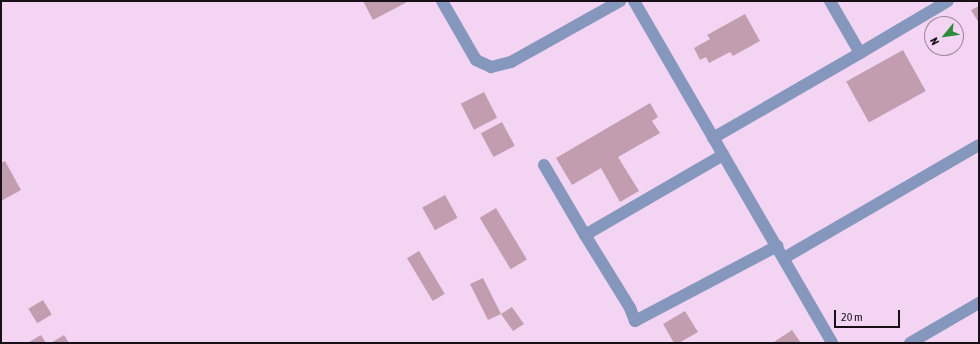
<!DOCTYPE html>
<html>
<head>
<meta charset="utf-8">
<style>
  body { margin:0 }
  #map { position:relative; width:980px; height:344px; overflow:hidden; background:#f3d5f3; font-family:"Asap Condensed",sans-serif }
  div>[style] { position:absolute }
  .building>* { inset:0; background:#c29db0; transform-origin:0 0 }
  .street>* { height:12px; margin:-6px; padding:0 6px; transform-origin:6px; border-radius:6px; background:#8697be }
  span { translate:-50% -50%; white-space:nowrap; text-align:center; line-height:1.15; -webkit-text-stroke:3px #f3d5f3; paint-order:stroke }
  .frame { position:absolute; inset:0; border:2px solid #190f19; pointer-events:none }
  .north { position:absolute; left:924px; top:16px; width:40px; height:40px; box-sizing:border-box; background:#f3d5f3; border:1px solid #9c869c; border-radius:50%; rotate:241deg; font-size:11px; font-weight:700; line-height:16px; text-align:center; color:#190f19 }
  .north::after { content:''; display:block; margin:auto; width:14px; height:18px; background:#2e8b3d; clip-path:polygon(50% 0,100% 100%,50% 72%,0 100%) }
  .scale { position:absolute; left:834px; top:310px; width:66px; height:18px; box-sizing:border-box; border:2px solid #190f19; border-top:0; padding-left:5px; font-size:12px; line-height:14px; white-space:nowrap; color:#190f19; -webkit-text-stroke:3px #f3d5f3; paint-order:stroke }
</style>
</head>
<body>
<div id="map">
  <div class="building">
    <i style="clip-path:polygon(363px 1px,409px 1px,373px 20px)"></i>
    <i style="clip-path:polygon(979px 6px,979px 23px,971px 10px)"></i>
    <i style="clip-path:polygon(745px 14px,760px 41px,733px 56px,730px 52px,709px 63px,706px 57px,700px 60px,694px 48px,710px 39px,707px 35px)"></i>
    <i style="left:903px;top:50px;width:47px;height:65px;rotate:61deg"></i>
    <i style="left:484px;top:92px;width:29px;height:26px;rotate:63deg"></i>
    <i style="clip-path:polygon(650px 103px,658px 117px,652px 121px,660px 133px,618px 157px,639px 191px,620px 202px,601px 168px,572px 185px,556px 158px)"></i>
    <i style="left:502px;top:122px;width:27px;height:24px;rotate:62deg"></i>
    <i style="clip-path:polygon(5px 161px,21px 190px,1px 201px,1px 163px)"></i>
    <i style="left:445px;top:195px;width:26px;height:26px;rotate:61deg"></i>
    <i style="left:496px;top:208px;width:60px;height:19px;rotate:59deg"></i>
    <i style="left:419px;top:251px;width:50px;height:14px;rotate:59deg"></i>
    <i style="clip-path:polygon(483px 278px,501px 314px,512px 307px,524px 324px,513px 331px,501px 314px,488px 320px,470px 284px)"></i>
    <i style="left:43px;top:300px;width:17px;height:17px;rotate:59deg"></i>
    <i style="clip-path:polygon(685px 311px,698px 332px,679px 343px,674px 343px,663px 324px)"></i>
    <i style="clip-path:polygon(792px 330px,801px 343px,775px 343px,774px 342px)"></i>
    <i style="clip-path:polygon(41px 335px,46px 343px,30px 343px,29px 342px)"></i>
    <i style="clip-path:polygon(64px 335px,69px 343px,51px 343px)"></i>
  </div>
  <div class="street">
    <i style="left:442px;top:1px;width:68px;rotate:60deg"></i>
    <i style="left:476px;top:60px;width:17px;rotate:25deg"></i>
    <i style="left:491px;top:67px;width:21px;rotate:-14deg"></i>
    <i style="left:511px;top:62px;width:125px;rotate:-29.2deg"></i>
    <i style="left:634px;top:1px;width:395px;rotate:59.9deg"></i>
    <i style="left:860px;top:53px;width:102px;rotate:-30.6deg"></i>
    <i style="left:713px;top:138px;width:170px;rotate:-30deg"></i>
    <i style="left:860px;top:53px;width:60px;rotate:-120deg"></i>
    <i style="left:544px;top:165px;width:81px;rotate:59.6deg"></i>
    <i style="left:585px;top:235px;width:160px;rotate:-30.1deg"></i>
    <i style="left:585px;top:235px;width:86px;rotate:58.3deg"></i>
    <i style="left:630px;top:308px;width:14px;rotate:69deg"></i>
    <i style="left:635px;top:321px;width:161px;rotate:-27.8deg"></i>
    <i style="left:784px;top:258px;width:225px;rotate:-30.1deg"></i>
    <i style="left:910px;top:343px;width:80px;rotate:-30.1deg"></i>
  </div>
  <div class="frame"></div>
  <div class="north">N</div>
  <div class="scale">20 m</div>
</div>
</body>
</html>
